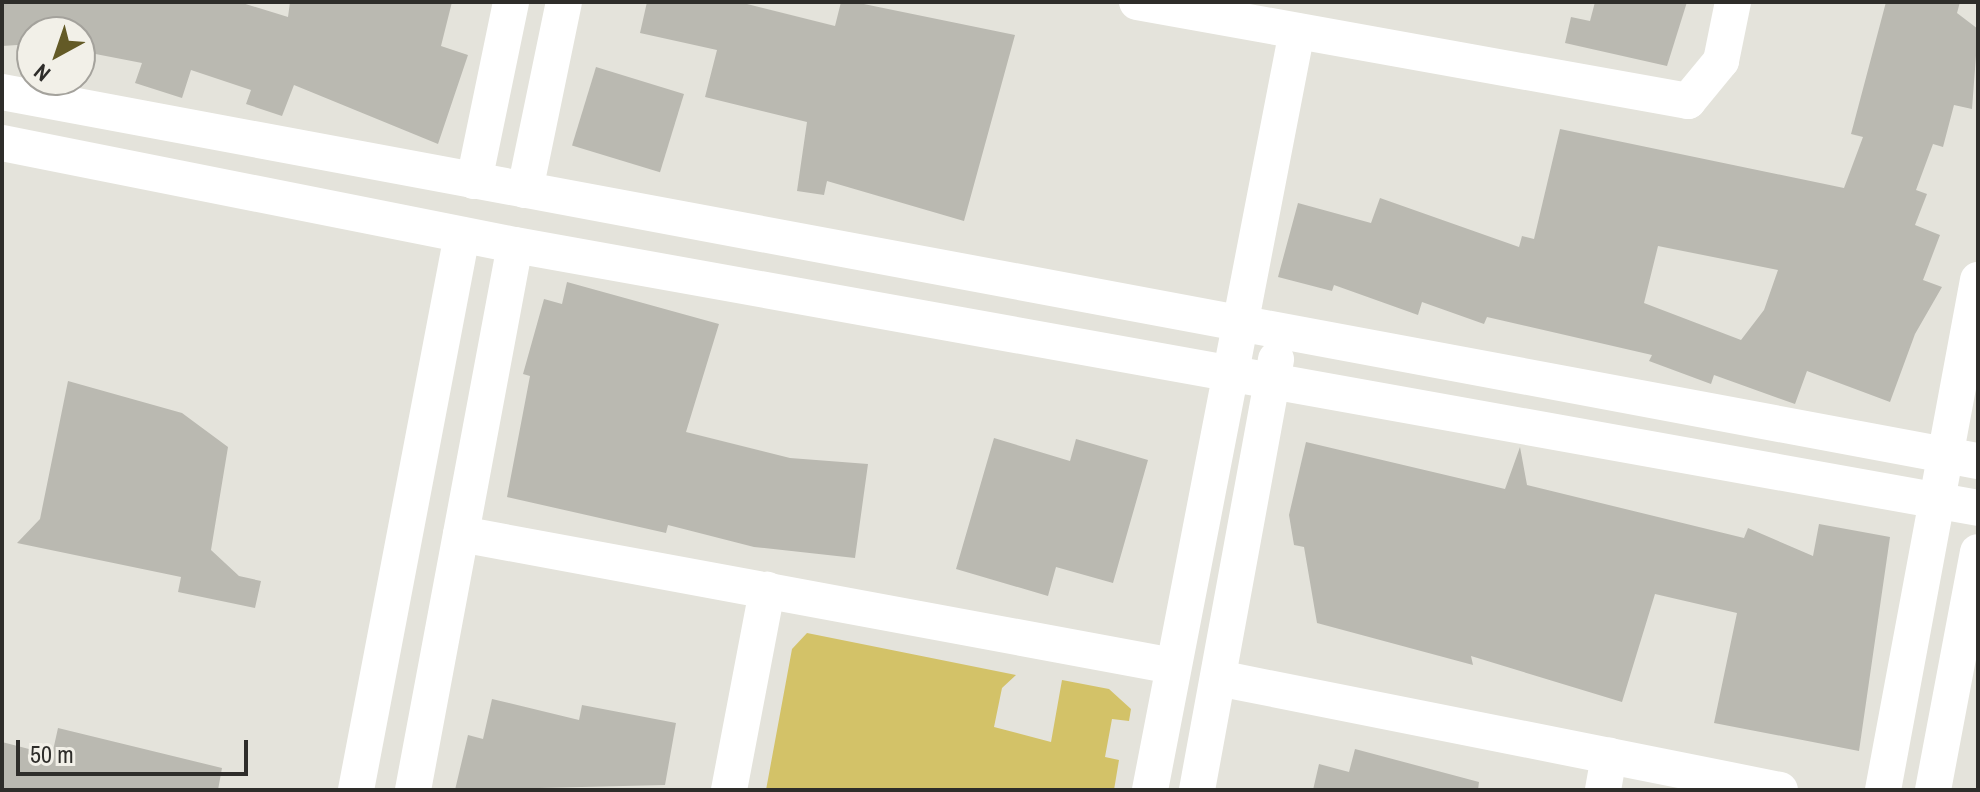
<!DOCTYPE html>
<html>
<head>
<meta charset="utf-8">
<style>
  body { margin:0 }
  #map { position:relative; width:1980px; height:792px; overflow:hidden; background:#e4e3db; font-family:"Archivo Narrow",sans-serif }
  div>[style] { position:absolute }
  .green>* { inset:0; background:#d3c268 }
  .building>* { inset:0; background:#bab9b1; transform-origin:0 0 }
  .minor>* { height:36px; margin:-18px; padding:0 18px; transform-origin:18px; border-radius:18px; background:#fff }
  span { translate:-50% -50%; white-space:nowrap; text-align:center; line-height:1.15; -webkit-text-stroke:7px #f2f0e8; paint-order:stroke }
  .frame { position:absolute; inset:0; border:4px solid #2e2d2a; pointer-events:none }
  .north { position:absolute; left:16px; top:16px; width:80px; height:80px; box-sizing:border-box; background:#f2f0e8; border:2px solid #a4a29c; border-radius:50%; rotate:220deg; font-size:22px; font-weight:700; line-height:32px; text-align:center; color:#2e2d2a }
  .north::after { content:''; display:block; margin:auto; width:28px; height:36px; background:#635a26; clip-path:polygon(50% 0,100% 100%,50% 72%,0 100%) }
  .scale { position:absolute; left:16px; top:740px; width:232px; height:36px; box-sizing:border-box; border:4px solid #2e2d2a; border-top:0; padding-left:10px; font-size:24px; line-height:28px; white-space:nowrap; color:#2e2d2a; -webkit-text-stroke:6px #f2f0e8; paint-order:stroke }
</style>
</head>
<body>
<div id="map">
  <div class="green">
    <i style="clip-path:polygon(807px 633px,1016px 675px,1002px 688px,994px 727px,1051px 742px,1062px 680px,1109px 689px,1131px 709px,1129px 721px,1112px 719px,1105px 757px,1119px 760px,1114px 790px,766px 790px,792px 649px)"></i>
  </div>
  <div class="building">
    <i style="clip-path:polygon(2px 2px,239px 2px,288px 17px,290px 2px,452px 2px,441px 46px,468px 55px,438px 144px,294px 85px,282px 116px,246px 104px,251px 90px,191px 70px,182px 98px,135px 83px,142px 63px,80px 51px,80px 32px,32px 32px,32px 44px,2px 46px)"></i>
    <i style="clip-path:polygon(647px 2px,739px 2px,835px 26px,841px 2px,854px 2px,1015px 35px,964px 221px,827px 181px,824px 195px,797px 191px,807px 122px,705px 97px,717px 50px,640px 33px)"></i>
    <i style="clip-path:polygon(1595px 2px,1687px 2px,1667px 66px,1565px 43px,1571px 17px,1590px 21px)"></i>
    <i style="clip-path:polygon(evenodd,1886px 2px,1960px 2px,1957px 13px,1978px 29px,1972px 109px,1954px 105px,1943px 147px,1933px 144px,1916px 190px,1927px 194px,1915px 225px,1940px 235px,1923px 280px,1942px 287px,1915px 334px,1890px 402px,1807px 371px,1795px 404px,1714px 375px,1711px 384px,1649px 361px,1652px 355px,1487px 317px,1484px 324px,1422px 302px,1418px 315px,1334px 285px,1332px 291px,1278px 277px,1298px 203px,1371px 223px,1380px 198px,1519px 247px,1522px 236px,1534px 239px,1560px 129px,1844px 188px,1863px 137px,1851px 134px,1886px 2px,1658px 246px,1778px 270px,1764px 310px,1741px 340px,1644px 303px,1658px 246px)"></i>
    <i style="left:596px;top:67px;width:92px;height:82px;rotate:17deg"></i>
    <i style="clip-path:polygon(567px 282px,719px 324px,686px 432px,790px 458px,868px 464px,855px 558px,754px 547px,668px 525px,666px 533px,507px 497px,530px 376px,523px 374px,544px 299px,562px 304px)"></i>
    <i style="clip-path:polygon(68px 381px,182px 413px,228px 447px,211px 550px,239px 576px,261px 581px,255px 608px,178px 592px,181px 577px,17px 543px,40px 519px)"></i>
    <i style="clip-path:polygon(994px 438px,1070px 461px,1076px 439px,1148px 460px,1113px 583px,1056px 567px,1048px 596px,956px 569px)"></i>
    <i style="clip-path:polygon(1306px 442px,1505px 489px,1520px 447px,1527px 485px,1744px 538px,1748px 528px,1813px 556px,1819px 524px,1890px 537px,1859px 751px,1714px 723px,1737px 613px,1655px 594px,1622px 702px,1471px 656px,1473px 665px,1317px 623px,1304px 547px,1294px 545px,1289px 515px)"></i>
    <i style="clip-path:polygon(492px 699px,579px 720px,582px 705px,676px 723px,665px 785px,455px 790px,468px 735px,483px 739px)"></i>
    <i style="clip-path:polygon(58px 728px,222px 768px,218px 790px,2px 790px,2px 742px,52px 755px)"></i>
    <i style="clip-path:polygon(1355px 749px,1479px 782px,1478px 790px,1313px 790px,1319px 764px,1349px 772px)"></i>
  </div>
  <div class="minor">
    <i style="left:1137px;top:2px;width:560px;rotate:10.19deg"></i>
    <i style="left:1688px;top:101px;width:52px;rotate:-50.5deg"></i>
    <i style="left:1721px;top:61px;width:60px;rotate:-78.5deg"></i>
    <i style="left:2px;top:92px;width:2010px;rotate:10.58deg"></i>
    <i style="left:2px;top:143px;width:523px;rotate:11.25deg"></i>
    <i style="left:515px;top:245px;width:1486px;rotate:10.19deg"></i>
    <i style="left:474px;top:181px;width:183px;rotate:-78.3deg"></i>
    <i style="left:525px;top:190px;width:192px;rotate:-78.3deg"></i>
    <i style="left:461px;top:534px;width:724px;rotate:10.5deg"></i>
    <i style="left:1218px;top:678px;width:573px;rotate:11.27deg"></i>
    <i style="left:356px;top:790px;width:565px;rotate:-79.19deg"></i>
    <i style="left:413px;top:790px;width:554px;rotate:-79.4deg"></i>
    <i style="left:729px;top:790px;width:204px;rotate:-79.2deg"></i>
    <i style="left:1150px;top:790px;width:773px;rotate:-79.04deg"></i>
    <i style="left:1197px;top:790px;width:438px;rotate:-79.6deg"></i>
    <i style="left:1603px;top:790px;width:35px;rotate:-80deg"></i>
    <i style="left:1883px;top:790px;width:519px;rotate:-79.45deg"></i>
    <i style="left:1933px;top:790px;width:242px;rotate:-79.3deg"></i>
  </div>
  <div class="frame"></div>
  <div class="north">N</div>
  <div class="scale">50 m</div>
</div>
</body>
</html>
